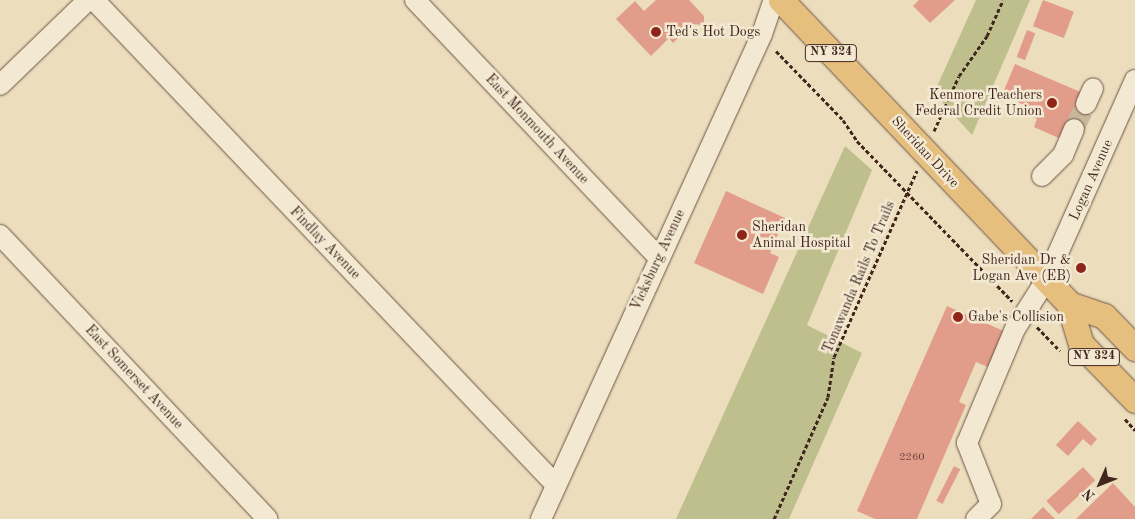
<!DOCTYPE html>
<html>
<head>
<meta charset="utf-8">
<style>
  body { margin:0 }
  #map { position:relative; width:1135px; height:519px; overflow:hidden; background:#ecddbc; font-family:"Old Standard TT",serif }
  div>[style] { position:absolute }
  .green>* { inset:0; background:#bebf8c }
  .building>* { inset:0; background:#e19d8a; transform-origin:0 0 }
  .minor-tunnel>* { height:20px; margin-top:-10px; transform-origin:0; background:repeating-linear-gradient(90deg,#cab89c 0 20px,transparent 0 30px) }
  .path>* { height:3px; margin-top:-1.5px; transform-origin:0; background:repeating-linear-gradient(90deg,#42261d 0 4px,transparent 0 6.5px) }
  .roads { filter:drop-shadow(0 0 1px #6c5445) drop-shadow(0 0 1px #6c5445) }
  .minor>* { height:20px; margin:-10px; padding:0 10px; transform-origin:10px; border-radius:10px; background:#f3e9d3 }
  .major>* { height:25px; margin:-12.5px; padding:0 12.5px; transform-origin:12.5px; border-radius:12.5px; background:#e6be7e }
  .dots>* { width:14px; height:14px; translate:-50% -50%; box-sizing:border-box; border:2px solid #f3e9d3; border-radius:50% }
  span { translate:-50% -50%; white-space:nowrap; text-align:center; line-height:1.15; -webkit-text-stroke:5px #f3e9d3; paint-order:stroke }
  .number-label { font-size:11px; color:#6a4438 }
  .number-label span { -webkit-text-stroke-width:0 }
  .shield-label span { padding:1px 4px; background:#f3e9d3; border:1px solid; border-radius:4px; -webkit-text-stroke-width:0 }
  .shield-label { font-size:12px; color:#42261d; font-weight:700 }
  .poi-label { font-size:14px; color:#42261d }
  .left { translate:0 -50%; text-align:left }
  .right { translate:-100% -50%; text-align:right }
  .street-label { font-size:14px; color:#42261d }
  .north { position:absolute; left:1075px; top:459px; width:50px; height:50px; -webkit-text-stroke:4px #f3e9d3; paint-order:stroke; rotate:226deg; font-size:14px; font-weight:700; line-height:20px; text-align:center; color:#42261d }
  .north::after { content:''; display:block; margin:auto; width:18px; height:22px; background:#42261d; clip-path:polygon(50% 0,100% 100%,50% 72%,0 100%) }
</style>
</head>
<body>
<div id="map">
  <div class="green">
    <i style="clip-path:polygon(976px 0,1030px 0,972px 135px,934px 93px)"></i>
    <i style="clip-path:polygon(845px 146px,872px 170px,807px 325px,862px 353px,789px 519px,676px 519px)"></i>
  </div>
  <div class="building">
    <i style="clip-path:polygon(656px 0,689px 0,704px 16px,704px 25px,692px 24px,673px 43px,669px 38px,651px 56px,616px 19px,635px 1px,644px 11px)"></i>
    <i style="clip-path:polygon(919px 0,955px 0,930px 23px,913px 6px)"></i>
    <i style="left:1043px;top:0;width:33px;height:28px;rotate:21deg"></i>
    <i style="left:1027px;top:30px;width:9px;height:29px;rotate:21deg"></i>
    <i style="clip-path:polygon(1015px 64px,1083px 93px,1092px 106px,1081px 132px,1063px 140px,1034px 127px,1037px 119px,1020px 112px,1024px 105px,1002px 95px)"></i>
    <i style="clip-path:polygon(726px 191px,785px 218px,770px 253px,779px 257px,763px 294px,694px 263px)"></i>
    <i style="clip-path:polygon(947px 306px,1006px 332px,990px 368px,976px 362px,959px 402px,966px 405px,917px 519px,875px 519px,857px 511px)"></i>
    <i style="clip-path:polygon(1078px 421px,1097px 439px,1091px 446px,1083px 439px,1068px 456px,1056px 445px)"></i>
    <i style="left:954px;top:466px;width:7px;height:39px;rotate:27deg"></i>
    <i style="left:1083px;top:467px;width:18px;height:50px;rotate:47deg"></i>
    <i style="clip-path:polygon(1113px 483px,1135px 507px,1135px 519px,1076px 519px)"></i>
    <i style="clip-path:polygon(1043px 507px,1055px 519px,1031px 519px)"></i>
  </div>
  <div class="minor-tunnel">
    <i style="left:1074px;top:129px;width:28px;rotate:-64deg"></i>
  </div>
  <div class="path">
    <i style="left:776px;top:51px;width:96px;rotate:45.8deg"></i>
    <i style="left:843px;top:120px;width:25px;rotate:56deg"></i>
    <i style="left:857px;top:141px;width:223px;rotate:45.9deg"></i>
    <i style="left:934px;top:131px;width:60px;rotate:-65.6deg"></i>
    <i style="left:959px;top:76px;width:49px;rotate:-55deg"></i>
    <i style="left:987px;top:36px;width:39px;rotate:-66deg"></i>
    <i style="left:1037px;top:327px;width:33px;rotate:46deg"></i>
    <i style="left:1125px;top:419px;width:15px;rotate:48deg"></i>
    <i style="left:774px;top:519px;width:133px;rotate:-66.1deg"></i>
    <i style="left:828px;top:397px;width:40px;rotate:-81.5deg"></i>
    <i style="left:834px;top:357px;width:204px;rotate:-66deg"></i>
  </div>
  <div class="roads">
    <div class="minor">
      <i style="left:94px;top:0;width:670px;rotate:46.39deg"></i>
      <i style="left:415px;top:0;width:355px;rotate:46.6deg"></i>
      <i style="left:0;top:85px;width:122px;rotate:-44deg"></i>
      <i style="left:1086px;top:104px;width:17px;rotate:-66deg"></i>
      <i style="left:1042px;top:176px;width:30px;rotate:-45deg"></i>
      <i style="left:1063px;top:155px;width:28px;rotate:-67deg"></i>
      <i style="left:0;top:235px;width:390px;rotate:46.7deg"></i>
      <i style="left:541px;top:519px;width:533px;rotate:-65.5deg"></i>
      <i style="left:762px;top:34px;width:36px;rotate:-71deg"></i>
      <i style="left:976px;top:519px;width:21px;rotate:-45deg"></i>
      <i style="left:991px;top:504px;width:66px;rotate:-111.5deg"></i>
      <i style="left:967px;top:443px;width:124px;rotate:-67.2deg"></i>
      <i style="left:1015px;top:329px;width:58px;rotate:-57.7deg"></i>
      <i style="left:1046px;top:280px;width:219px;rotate:-66deg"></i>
    </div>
    <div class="major">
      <i style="left:781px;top:0;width:419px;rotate:46.5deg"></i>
      <i style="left:1069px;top:304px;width:42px;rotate:73.3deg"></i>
      <i style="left:1081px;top:344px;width:78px;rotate:46deg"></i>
      <i style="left:1069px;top:304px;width:37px;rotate:19deg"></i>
      <i style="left:1104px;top:316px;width:45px;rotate:45.9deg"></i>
    </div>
  </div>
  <div class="dots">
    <i style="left:656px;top:32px;background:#8f2418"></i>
    <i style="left:1052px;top:103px;background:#8f2418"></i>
    <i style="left:742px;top:235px;background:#8f2418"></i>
    <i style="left:1081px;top:268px;background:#8f2418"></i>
    <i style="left:958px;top:317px;background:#8f2418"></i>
  </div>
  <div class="number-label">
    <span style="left:912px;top:458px">2260</span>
  </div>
  <div class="shield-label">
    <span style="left:831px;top:53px">NY 324</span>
    <span style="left:1094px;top:357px">NY 324</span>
  </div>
  <div class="poi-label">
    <span class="left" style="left:666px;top:32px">Ted's Hot Dogs</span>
    <span class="right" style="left:1042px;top:103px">Kenmore Teachers<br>Federal Credit Union</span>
    <span class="left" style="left:752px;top:235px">Sheridan<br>Animal Hospital</span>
    <span class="right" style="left:1071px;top:268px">Sheridan Dr &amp;<br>Logan Ave (EB)</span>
    <span class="left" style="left:968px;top:317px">Gabe's Collision</span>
  </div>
  <div class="street-label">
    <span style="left:537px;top:129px;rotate:47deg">East Monmouth Avenue</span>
    <span style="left:925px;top:152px;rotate:47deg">Sheridan Drive</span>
    <span style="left:1091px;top:180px;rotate:-66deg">Logan Avenue</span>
    <span style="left:325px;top:243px;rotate:46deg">Findlay Avenue</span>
    <span style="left:658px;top:260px;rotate:-65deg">Vicksburg Avenue</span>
    <span style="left:859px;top:277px;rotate:-67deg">Tonawanda Rails To Trails</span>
    <span style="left:134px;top:377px;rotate:47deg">East Somerset Avenue</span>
  </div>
  <div class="north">N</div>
</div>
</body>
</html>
